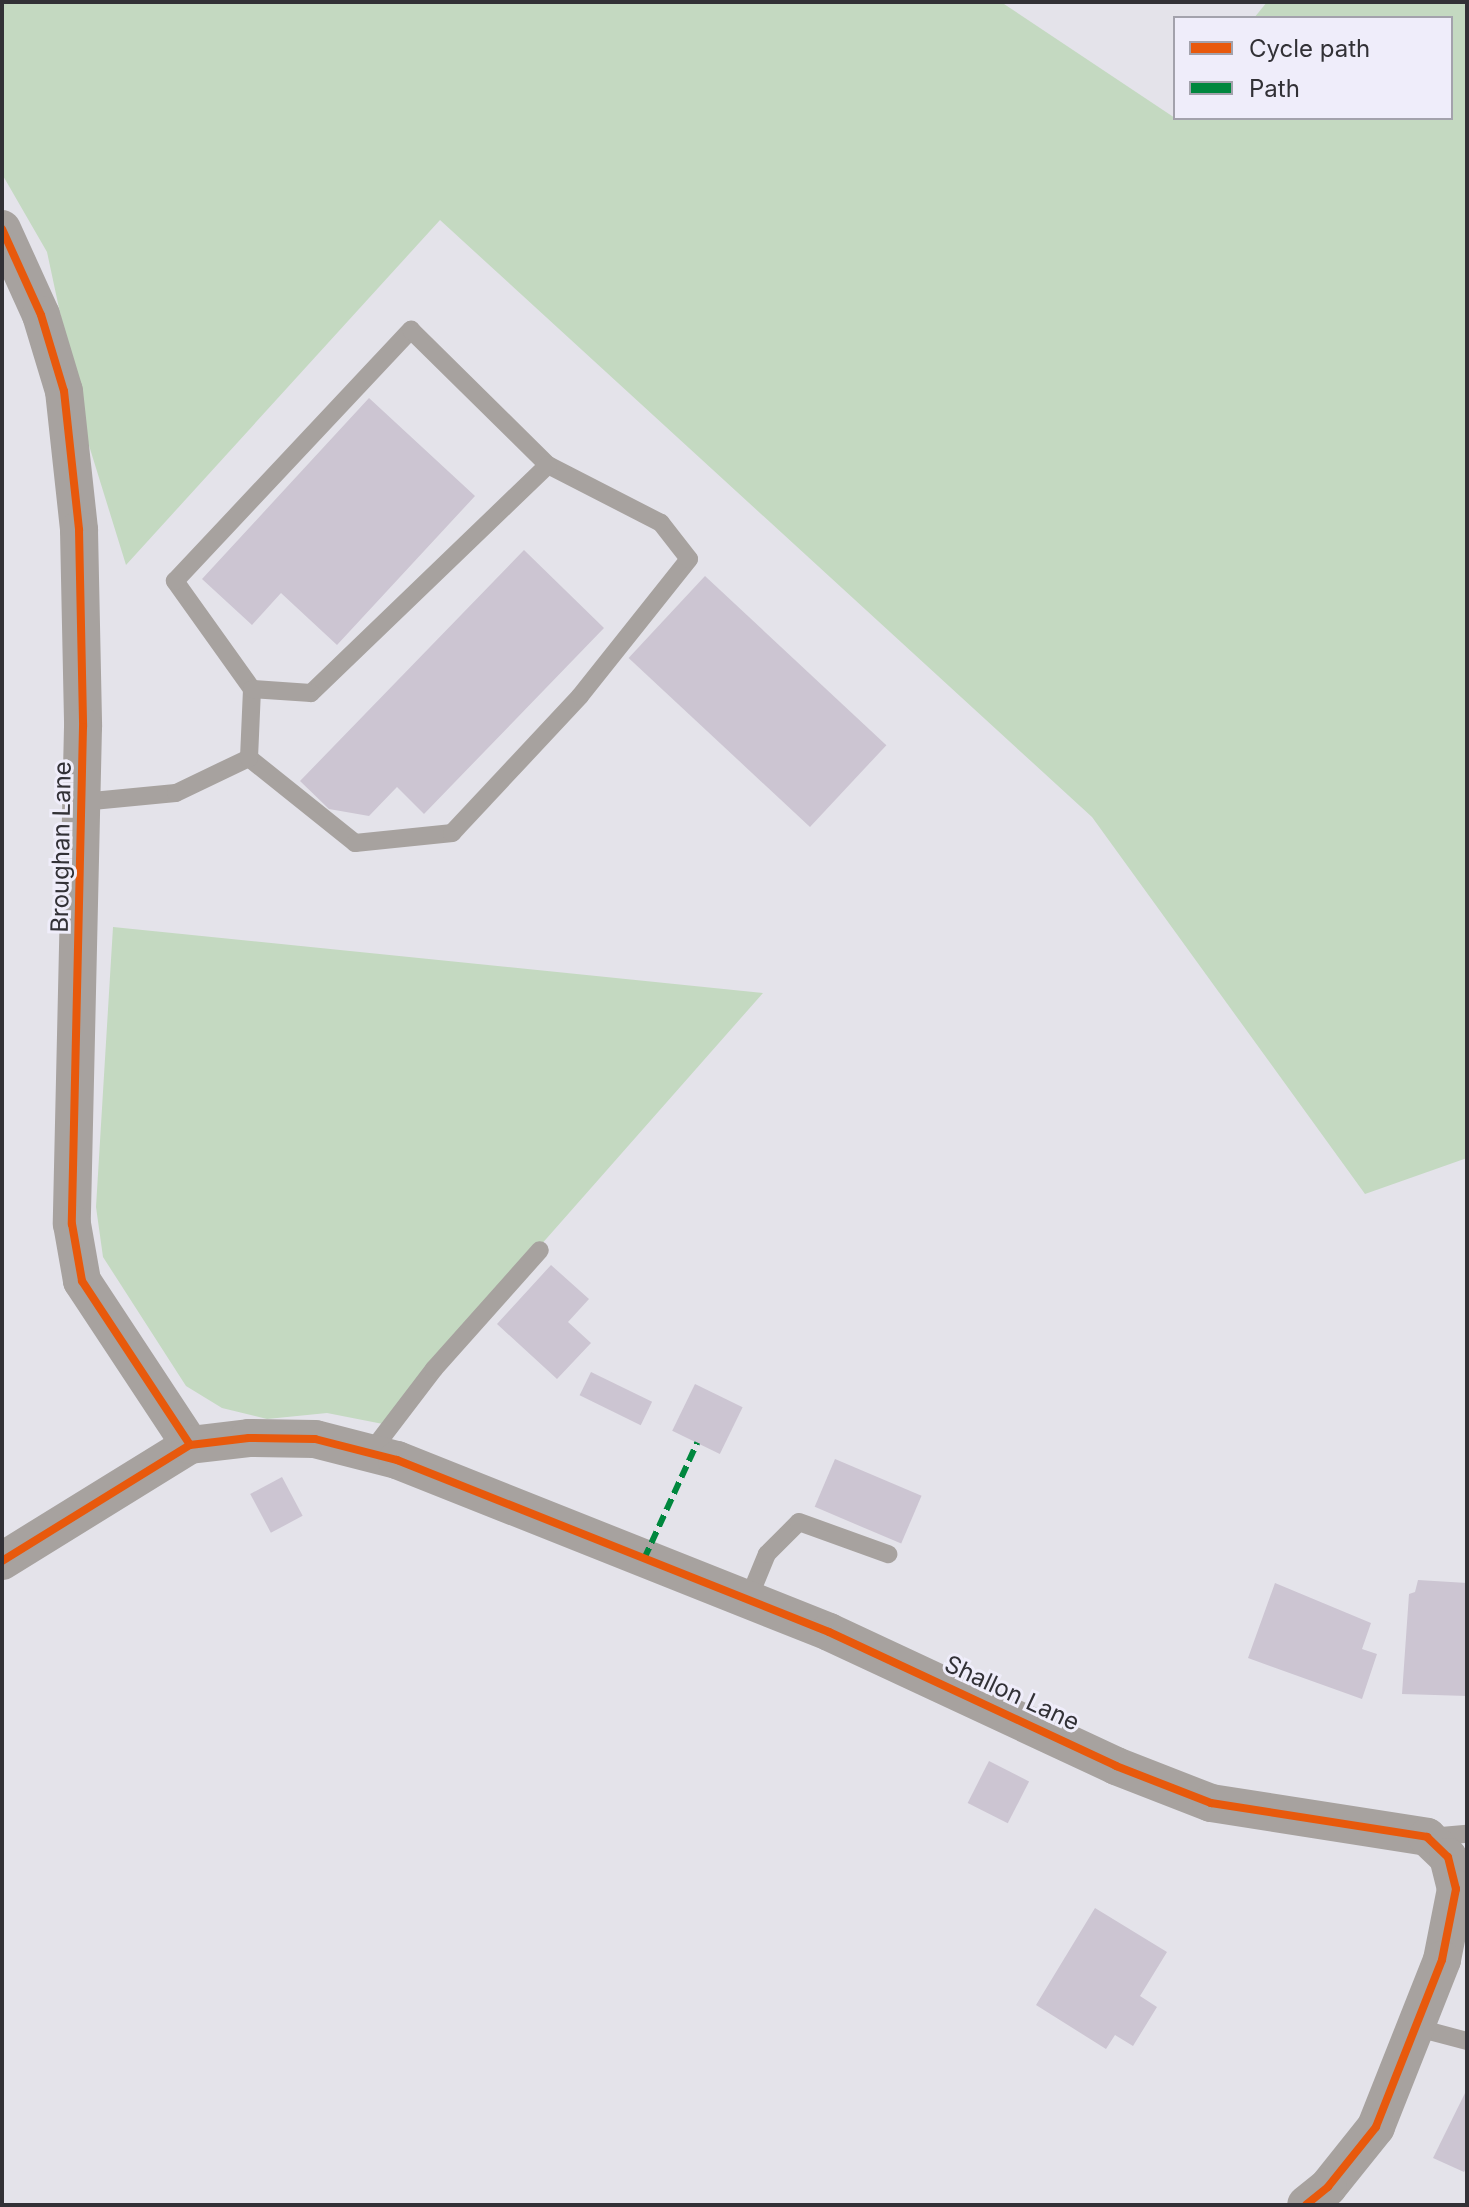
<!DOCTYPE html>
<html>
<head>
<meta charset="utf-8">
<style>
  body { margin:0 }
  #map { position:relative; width:1469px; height:2207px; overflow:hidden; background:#e4e3ea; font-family:Inter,sans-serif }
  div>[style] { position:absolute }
  .green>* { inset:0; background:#c4d9c1 }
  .building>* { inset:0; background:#ccc5d2; transform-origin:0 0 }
  .lane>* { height:18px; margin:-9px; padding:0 9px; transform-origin:9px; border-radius:9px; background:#a7a29f }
  .street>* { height:38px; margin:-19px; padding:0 19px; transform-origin:19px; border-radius:19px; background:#a7a29f }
  .quiet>* { height:6px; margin-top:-3px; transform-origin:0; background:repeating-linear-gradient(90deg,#00873e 0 12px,transparent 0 18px) }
  .cycleway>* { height:8px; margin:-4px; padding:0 4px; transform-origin:4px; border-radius:4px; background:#e8590c }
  span { translate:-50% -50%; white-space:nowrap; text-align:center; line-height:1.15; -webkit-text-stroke:6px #efedfa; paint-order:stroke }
  .street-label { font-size:24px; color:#323136 }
  .frame { position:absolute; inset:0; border:4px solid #323136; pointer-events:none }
  .legend { position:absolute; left:1173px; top:16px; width:280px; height:104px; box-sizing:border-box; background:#efedfa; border:2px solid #a3a2ac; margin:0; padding:10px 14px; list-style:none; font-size:24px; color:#323136 }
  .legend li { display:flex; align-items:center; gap:16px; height:40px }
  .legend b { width:40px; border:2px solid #a3a2ac }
</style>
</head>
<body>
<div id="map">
  <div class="green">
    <i style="clip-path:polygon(2px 2px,1001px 2px,1175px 118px,1451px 118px,1451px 18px,1254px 18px,1267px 2px,1467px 2px,1467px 1158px,1365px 1194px,1092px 817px,440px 220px,126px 565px,87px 439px,47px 252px,2px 174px)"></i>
    <i style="clip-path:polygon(113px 927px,763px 993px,383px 1424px,327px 1413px,267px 1419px,222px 1408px,186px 1386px,103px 1257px,96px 1207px)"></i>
  </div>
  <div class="building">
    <i style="clip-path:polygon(369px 398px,475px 496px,337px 645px,281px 593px,252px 625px,202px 579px)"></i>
    <i style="clip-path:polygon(524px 550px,604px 628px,424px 814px,397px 787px,369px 816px,329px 809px,300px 781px)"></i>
    <i style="left:705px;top:576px;width:248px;height:112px;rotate:43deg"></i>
    <i style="clip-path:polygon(551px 1265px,589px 1299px,568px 1322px,591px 1343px,557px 1379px,497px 1324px)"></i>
    <i style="left:591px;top:1372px;width:68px;height:26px;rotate:26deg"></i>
    <i style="left:695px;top:1384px;width:53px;height:52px;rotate:26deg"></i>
    <i style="left:835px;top:1459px;width:94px;height:52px;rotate:23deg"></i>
    <i style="left:282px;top:1477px;width:44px;height:36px;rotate:62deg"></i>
    <i style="clip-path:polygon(1418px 1580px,1467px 1583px,1467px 1696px,1402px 1694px,1409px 1594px,1415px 1592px)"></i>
    <i style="clip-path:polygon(1275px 1583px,1371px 1623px,1362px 1649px,1377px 1654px,1362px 1699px,1248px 1658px)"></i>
    <i style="left:989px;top:1761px;width:45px;height:47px;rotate:27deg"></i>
    <i style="clip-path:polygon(1095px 1908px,1167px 1952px,1140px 1996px,1157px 2007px,1133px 2046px,1115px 2035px,1106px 2049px,1036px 2005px)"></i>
    <i style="clip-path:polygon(1467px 2089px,1467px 2167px,1464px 2172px,1433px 2158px)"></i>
  </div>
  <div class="lane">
    <i style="left:249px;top:758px;width:136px;rotate:38.7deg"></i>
    <i style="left:355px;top:843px;width:98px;rotate:-5.9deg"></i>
    <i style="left:452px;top:833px;width:187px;rotate:-46.9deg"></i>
    <i style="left:580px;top:696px;width:175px;rotate:-51.5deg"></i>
    <i style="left:689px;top:559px;width:46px;rotate:-127.9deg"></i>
    <i style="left:661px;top:523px;width:127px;rotate:-152.8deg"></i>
    <i style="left:82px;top:802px;width:94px;rotate:-5.5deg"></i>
    <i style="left:176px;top:793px;width:81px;rotate:-25.6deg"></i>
    <i style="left:249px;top:758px;width:69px;rotate:-87.5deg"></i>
    <i style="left:252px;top:689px;width:133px;rotate:-125.5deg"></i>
    <i style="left:175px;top:581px;width:345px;rotate:-46.8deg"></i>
    <i style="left:411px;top:330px;width:192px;rotate:44.6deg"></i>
    <i style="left:548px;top:465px;width:329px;rotate:136.1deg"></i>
    <i style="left:311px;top:693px;width:59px;rotate:-176.1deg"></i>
    <i style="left:370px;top:1453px;width:106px;rotate:-52.7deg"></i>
    <i style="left:434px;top:1369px;width:159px;rotate:-48.3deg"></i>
    <i style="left:748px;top:1600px;width:50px;rotate:-67.6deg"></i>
    <i style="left:767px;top:1554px;width:45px;rotate:-45deg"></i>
    <i style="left:799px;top:1522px;width:95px;rotate:19.8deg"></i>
    <i style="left:1430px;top:1837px;width:37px;rotate:-5deg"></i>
    <i style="left:1418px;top:2028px;width:51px;rotate:14.9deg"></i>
  </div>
  <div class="street">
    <i style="left:2px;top:229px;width:94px;rotate:65.6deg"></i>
    <i style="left:41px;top:315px;width:79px;rotate:73.2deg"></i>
    <i style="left:64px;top:391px;width:140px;rotate:83.8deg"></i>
    <i style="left:79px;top:530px;width:197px;rotate:88.8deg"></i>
    <i style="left:83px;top:727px;width:497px;rotate:91.3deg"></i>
    <i style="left:72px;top:1224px;width:58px;rotate:80deg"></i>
    <i style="left:82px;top:1281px;width:196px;rotate:56.6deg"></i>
    <i style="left:2px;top:1561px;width:221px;rotate:-31.7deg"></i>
    <i style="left:190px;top:1445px;width:59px;rotate:-6.8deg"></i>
    <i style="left:249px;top:1438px;width:66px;rotate:0.9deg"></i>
    <i style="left:315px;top:1439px;width:85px;rotate:14.4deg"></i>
    <i style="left:397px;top:1460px;width:465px;rotate:21.7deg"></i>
    <i style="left:829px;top:1632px;width:317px;rotate:25deg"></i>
    <i style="left:1116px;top:1766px;width:102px;rotate:21.3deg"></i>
    <i style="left:1211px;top:1803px;width:219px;rotate:8.9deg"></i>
    <i style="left:1427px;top:1837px;width:29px;rotate:44deg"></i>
    <i style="left:1448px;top:1857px;width:33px;rotate:76deg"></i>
    <i style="left:1456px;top:1889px;width:72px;rotate:101.2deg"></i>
    <i style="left:1442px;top:1960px;width:180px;rotate:111.6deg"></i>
    <i style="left:1376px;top:2127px;width:77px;rotate:128.7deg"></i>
    <i style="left:1328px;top:2187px;width:28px;rotate:141deg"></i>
  </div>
  <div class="quiet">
    <i style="left:644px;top:1559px;width:128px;rotate:-65.4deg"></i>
  </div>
  <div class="cycleway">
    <i style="left:2px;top:229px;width:94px;rotate:65.6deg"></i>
    <i style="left:41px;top:315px;width:79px;rotate:73.2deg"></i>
    <i style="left:64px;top:391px;width:140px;rotate:83.8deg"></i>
    <i style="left:79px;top:530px;width:197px;rotate:88.8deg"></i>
    <i style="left:83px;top:727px;width:497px;rotate:91.3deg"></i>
    <i style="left:72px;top:1224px;width:58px;rotate:80deg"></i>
    <i style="left:82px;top:1281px;width:196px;rotate:56.6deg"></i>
    <i style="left:2px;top:1561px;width:221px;rotate:-31.7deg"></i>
    <i style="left:190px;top:1445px;width:59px;rotate:-6.8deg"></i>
    <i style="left:249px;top:1438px;width:66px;rotate:0.9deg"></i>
    <i style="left:315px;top:1439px;width:85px;rotate:14.4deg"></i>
    <i style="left:397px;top:1460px;width:465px;rotate:21.7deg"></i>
    <i style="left:829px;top:1632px;width:317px;rotate:25deg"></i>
    <i style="left:1116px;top:1766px;width:102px;rotate:21.3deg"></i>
    <i style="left:1211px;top:1803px;width:219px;rotate:8.9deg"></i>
    <i style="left:1427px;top:1837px;width:29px;rotate:44deg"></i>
    <i style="left:1448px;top:1857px;width:33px;rotate:76deg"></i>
    <i style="left:1456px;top:1889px;width:72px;rotate:101.2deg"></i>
    <i style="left:1442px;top:1960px;width:180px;rotate:111.6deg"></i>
    <i style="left:1376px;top:2127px;width:77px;rotate:128.7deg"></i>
    <i style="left:1328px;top:2187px;width:28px;rotate:141deg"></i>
  </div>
  <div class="street-label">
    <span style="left:61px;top:847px;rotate:-89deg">Broughan Lane</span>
    <span style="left:1012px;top:1693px;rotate:25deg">Shallon Lane</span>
  </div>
  <div class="frame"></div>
  <ul class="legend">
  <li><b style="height:10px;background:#e8590c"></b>Cycle path</li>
  <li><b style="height:10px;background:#00873e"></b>Path</li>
  </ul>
</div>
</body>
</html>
